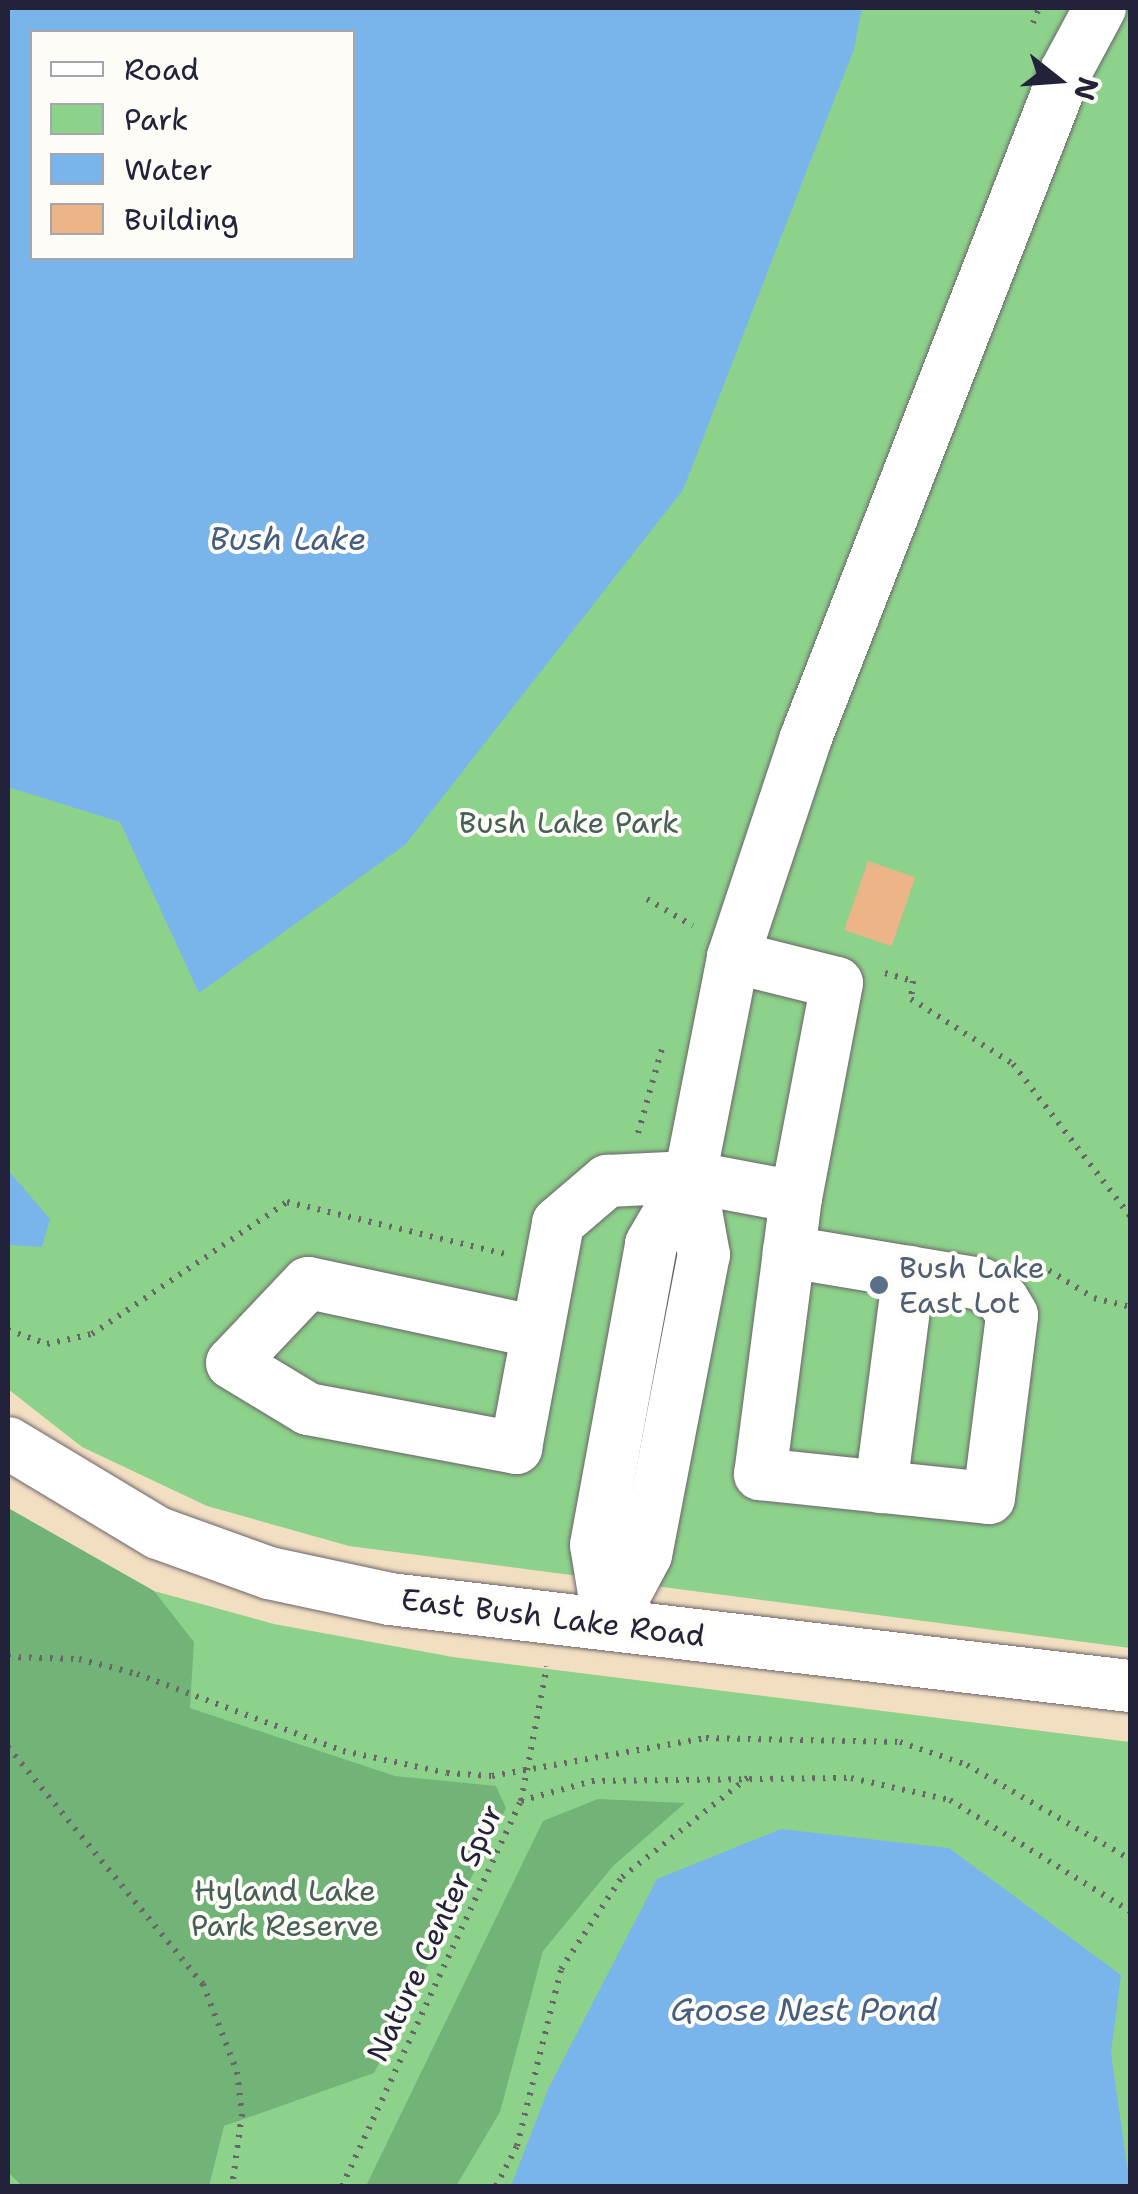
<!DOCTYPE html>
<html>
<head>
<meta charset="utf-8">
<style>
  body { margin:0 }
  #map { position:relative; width:1138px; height:2194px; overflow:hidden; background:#f2dec1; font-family:"Shantell Sans",sans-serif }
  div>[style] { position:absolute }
  .green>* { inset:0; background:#8dd28b }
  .forest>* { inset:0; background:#72b477 }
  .water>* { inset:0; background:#79b5eb }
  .building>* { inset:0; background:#ebb588; transform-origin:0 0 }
  .path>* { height:6px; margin-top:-3px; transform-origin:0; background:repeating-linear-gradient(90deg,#6b646a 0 2.5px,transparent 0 10.5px) }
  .roads { filter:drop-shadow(0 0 2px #6b646a) drop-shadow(0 0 2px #6b646a) }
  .minor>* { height:52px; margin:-26px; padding:0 26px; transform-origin:26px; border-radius:26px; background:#fff }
  .dots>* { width:28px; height:28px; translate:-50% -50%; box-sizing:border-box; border:5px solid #fdfcf7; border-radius:50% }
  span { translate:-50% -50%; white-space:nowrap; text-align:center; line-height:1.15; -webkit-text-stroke:8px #fdfcf7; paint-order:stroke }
  .park-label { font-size:30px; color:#476057 }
  .service-label { font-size:30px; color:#4e5e75 }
  .left { translate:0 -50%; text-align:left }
  .street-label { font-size:30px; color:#22223b }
  .water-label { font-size:32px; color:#455d81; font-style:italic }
  .frame { position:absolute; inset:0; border:10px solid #22223b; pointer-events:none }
  .legend { position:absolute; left:30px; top:30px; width:325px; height:230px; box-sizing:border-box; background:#fdfcf7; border:2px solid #a5a5ac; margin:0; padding:12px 18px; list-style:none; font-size:30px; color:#22223b }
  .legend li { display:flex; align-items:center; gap:20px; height:50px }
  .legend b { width:50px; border:2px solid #a5a5ac }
  .north { position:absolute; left:1008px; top:30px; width:100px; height:100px; -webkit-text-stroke:8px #fdfcf7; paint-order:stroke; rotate:107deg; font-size:28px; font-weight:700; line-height:40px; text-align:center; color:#22223b }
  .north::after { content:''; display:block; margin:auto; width:35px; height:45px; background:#22223b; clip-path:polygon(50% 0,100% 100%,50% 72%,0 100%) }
</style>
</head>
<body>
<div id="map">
  <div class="green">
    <i style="clip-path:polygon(evenodd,8px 8px,1130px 8px,1130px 1648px,349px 1546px,207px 1506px,82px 1447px,8px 1389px,8px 8px,32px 32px,352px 32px,352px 258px,32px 258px,32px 32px)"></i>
    <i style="clip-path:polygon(8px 1508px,154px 1591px,274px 1624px,453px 1657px,1130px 1742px,1130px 2186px,8px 2186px)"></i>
  </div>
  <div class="forest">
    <i style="clip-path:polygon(8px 1508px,154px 1591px,194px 1642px,190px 1708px,395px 1776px,496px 1786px,506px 1808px,374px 2073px,224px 2126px,209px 2186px,22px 2186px,8px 2172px)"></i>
    <i style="clip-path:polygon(598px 1799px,685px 1803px,613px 1866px,543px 1951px,500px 2112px,456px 2186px,366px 2186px,543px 1821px)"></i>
  </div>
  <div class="water">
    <i style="clip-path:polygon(evenodd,8px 8px,862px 8px,854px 49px,683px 490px,405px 845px,199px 993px,120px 822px,8px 787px,8px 8px,32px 32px,352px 32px,352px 258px,32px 258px,32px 32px)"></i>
    <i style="clip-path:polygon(8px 1170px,50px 1219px,42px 1247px,8px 1245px)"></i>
    <i style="clip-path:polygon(781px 1829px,949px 1848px,1121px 1975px,1111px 2053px,1130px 2186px,511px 2186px,549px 2087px,657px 1879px)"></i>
  </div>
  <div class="building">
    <i style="left:868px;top:861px;width:50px;height:73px;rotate:19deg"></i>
  </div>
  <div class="path">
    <i style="left:1033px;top:23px;width:16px;rotate:-68deg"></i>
    <i style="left:647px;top:899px;width:53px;rotate:30.4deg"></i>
    <i style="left:885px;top:973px;width:29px;rotate:16deg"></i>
    <i style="left:913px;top:981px;width:18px;rotate:96deg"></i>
    <i style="left:911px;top:999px;width:121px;rotate:32.5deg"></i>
    <i style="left:1013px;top:1064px;width:192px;rotate:52.4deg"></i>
    <i style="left:638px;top:1133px;width:87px;rotate:-74.1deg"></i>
    <i style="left:1040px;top:1265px;width:63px;rotate:31.4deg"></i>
    <i style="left:1094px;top:1298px;width:37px;rotate:14deg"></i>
    <i style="left:8px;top:1330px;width:41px;rotate:19.7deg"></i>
    <i style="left:47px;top:1344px;width:46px;rotate:-12.5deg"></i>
    <i style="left:92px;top:1334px;width:235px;rotate:-34.1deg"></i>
    <i style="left:287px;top:1202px;width:224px;rotate:13.4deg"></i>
    <i style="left:8px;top:1657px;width:71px;rotate:1.6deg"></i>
    <i style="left:79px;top:1659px;width:60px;rotate:14.5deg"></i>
    <i style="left:137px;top:1674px;width:220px;rotate:20.5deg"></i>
    <i style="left:343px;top:1751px;width:106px;rotate:11.9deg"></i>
    <i style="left:447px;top:1773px;width:45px;rotate:3.8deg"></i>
    <i style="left:492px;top:1776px;width:217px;rotate:-10.1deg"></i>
    <i style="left:706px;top:1738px;width:194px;rotate:1.2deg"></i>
    <i style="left:900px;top:1742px;width:71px;rotate:18.9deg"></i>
    <i style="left:967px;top:1765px;width:188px;rotate:30deg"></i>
    <i style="left:8px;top:1747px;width:307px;rotate:50.6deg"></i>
    <i style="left:203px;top:1984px;width:94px;rotate:68.9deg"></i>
    <i style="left:237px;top:2072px;width:42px;rotate:83.2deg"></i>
    <i style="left:242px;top:2114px;width:73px;rotate:97.9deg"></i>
    <i style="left:521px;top:1801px;width:137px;rotate:-79.1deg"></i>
    <i style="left:342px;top:2186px;width:425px;rotate:-65.1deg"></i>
    <i style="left:521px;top:1801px;width:74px;rotate:-15.7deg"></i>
    <i style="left:592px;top:1781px;width:259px;rotate:-0.7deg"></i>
    <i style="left:851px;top:1778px;width:101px;rotate:12.5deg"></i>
    <i style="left:950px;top:1800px;width:211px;rotate:31.7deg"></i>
    <i style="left:496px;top:2186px;width:45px;rotate:-62.3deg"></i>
    <i style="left:517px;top:2146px;width:182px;rotate:-76deg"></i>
    <i style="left:561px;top:1969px;width:110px;rotate:-56.5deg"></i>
    <i style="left:622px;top:1877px;width:163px;rotate:-38.3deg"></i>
  </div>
  <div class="roads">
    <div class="minor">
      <i style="left:733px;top:957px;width:107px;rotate:14deg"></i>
      <i style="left:837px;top:983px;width:218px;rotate:100.8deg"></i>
      <i style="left:537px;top:1332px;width:234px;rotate:-167.9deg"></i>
      <i style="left:308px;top:1283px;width:110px;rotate:133.5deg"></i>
      <i style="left:232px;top:1363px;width:89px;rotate:31.2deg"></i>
      <i style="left:308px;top:1409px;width:212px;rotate:10.6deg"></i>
      <i style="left:516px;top:1448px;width:229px;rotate:-79.4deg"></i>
      <i style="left:558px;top:1223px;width:65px;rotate:-40.6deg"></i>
      <i style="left:607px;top:1181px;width:83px;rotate:-2.8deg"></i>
      <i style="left:690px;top:1177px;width:108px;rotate:10.7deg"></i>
      <i style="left:796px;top:1197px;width:55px;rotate:97.3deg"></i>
      <i style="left:789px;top:1252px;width:224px;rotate:97.4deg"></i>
      <i style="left:760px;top:1474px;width:230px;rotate:6deg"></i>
      <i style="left:989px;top:1498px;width:184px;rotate:-82.8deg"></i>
      <i style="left:1012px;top:1315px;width:17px;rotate:-121deg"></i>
      <i style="left:1003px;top:1300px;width:27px;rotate:-144deg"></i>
      <i style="left:981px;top:1284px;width:195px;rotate:-170.5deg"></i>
      <i style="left:8px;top:1443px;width:175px;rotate:31deg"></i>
      <i style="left:158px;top:1533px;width:118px;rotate:19.8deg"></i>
      <i style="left:269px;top:1573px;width:124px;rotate:12.1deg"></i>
      <i style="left:390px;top:1599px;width:745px;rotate:6.71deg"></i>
      <i style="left:881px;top:1487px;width:217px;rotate:-82.6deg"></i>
      <i style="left:609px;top:1624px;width:80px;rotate:-99.3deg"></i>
      <i style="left:596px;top:1545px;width:306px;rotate:-79.6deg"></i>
      <i style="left:651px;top:1244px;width:78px;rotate:-59.8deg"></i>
      <i style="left:690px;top:1177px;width:224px;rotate:-78.9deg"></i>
      <i style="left:733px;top:957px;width:229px;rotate:-71.6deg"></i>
      <i style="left:805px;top:740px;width:716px;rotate:-68.7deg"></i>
      <i style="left:1065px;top:73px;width:74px;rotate:-61.7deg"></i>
      <i style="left:609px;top:1624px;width:78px;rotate:-61.8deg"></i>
      <i style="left:646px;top:1555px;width:306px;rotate:-79.1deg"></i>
      <i style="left:704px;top:1255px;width:79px;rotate:-100.2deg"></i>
    </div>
  </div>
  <div class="dots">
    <i style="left:879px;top:1285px;background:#5c6f8a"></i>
  </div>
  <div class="park-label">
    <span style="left:569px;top:823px">Bush Lake Park</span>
    <span style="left:285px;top:1908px">Hyland Lake<br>Park Reserve</span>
  </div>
  <div class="service-label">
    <span class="left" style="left:899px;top:1285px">Bush Lake<br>East Lot</span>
  </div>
  <div class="street-label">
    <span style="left:553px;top:1618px;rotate:7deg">East Bush Lake Road</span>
    <span style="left:435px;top:1933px;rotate:-65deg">Nature Center Spur</span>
  </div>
  <div class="water-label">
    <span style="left:288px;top:539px">Bush Lake</span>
    <span style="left:804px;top:2010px">Goose Nest Pond</span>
  </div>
  <div class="frame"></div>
  <ul class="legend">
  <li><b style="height:12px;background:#fff"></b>Road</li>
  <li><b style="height:28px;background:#8dd28b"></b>Park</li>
  <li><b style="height:28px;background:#79b5eb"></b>Water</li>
  <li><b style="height:28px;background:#ebb588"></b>Building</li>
  </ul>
  <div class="north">N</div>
</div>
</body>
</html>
